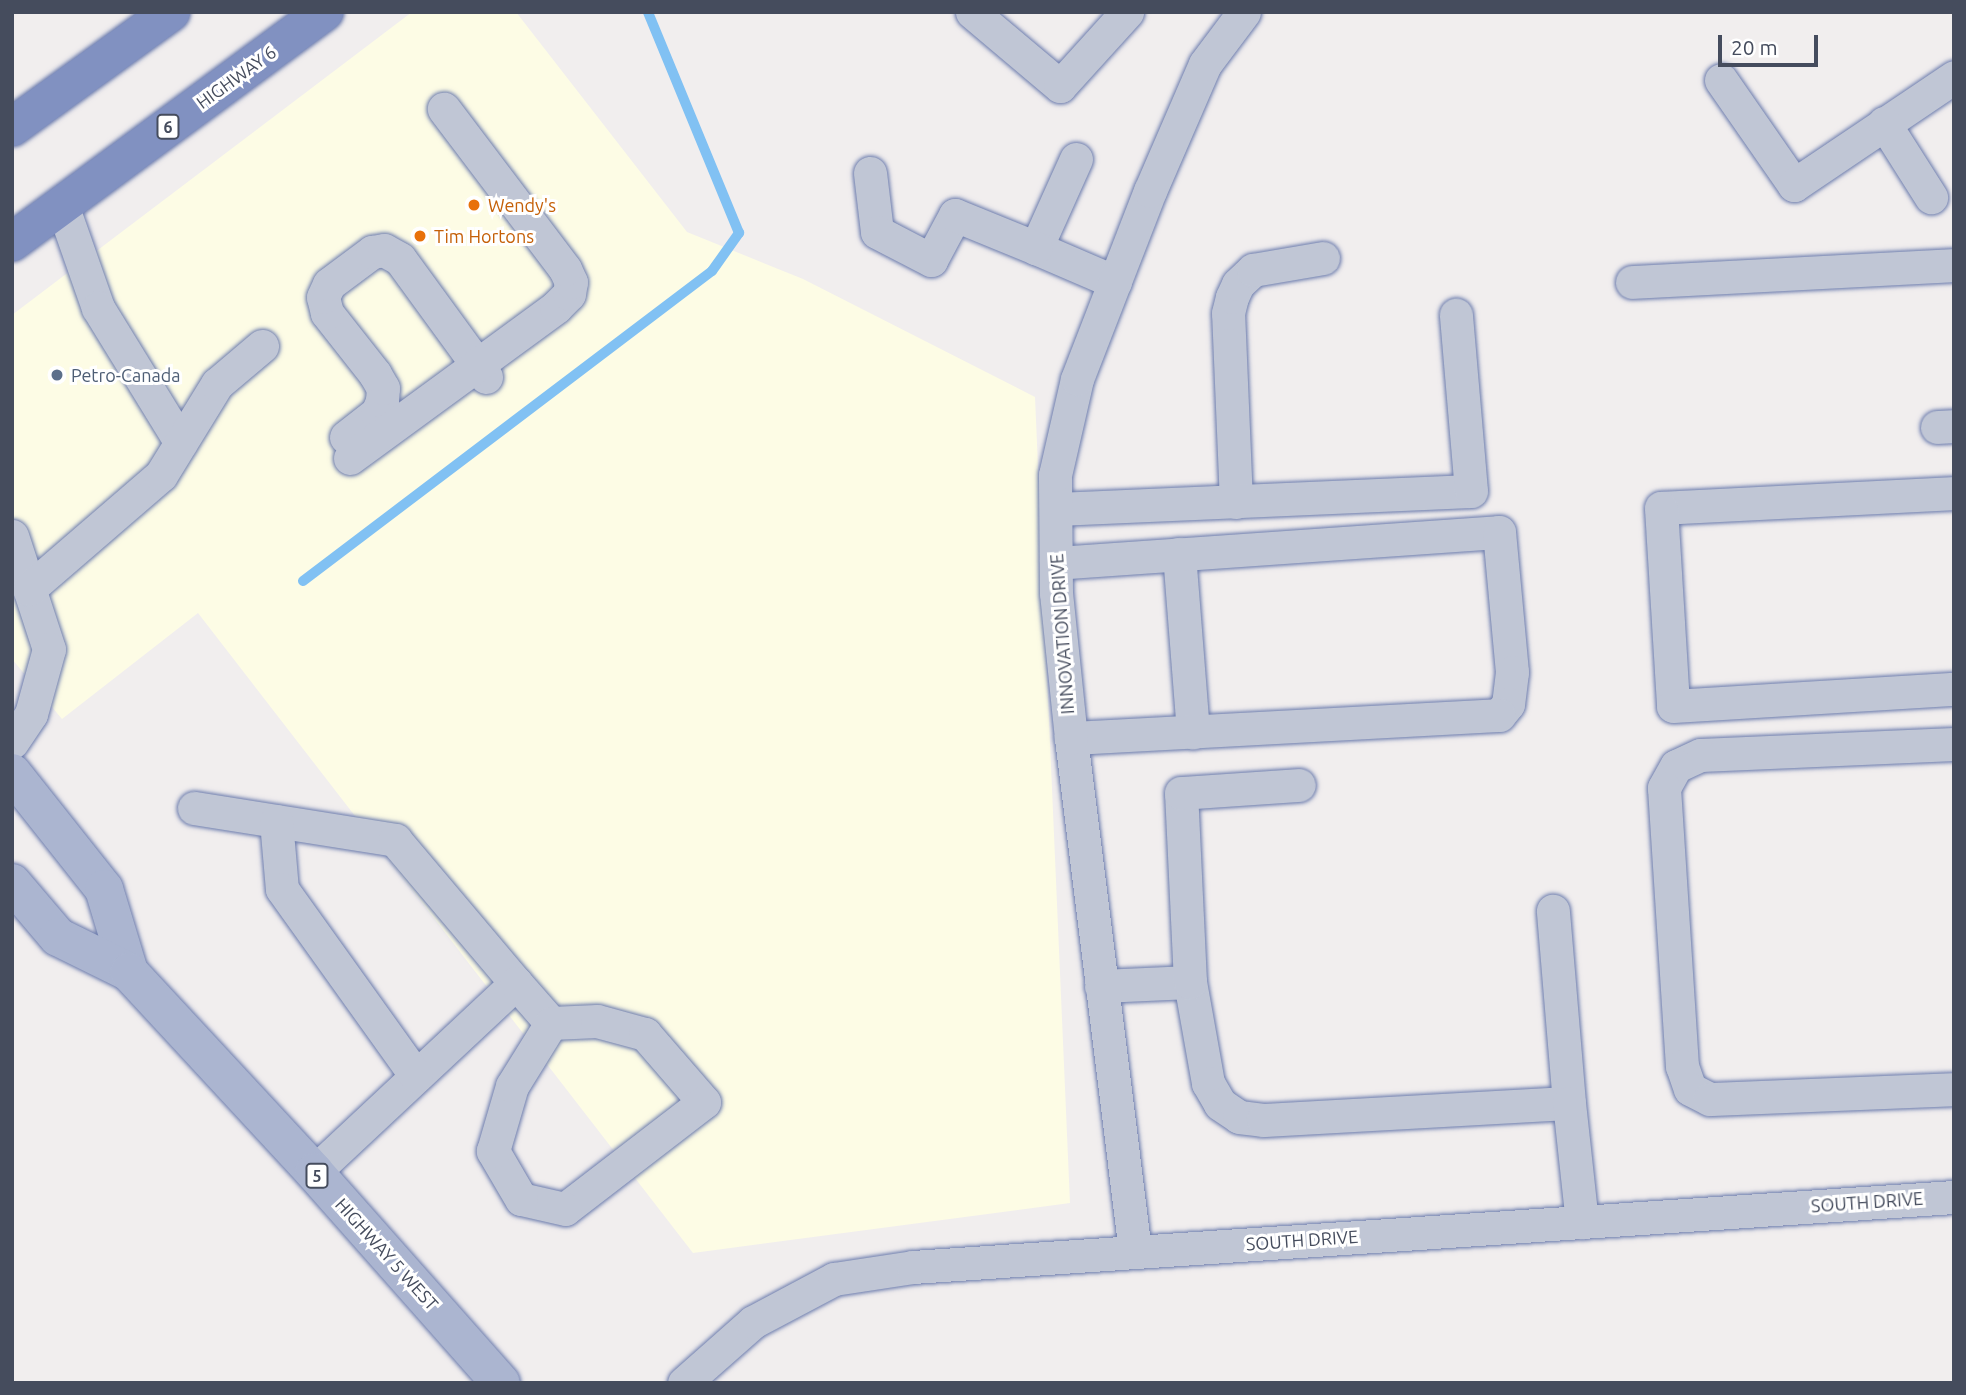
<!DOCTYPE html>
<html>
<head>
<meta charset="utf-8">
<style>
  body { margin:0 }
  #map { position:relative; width:1966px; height:1395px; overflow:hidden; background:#f1eeee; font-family:Ubuntu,sans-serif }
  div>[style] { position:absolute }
  .commercial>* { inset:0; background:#fdfce5 }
  .stream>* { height:10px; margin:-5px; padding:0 5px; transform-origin:5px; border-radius:5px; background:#81c1f3 }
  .roads { filter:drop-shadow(0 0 2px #6c7cad) drop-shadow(0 0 2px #6c7cad) }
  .minor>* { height:33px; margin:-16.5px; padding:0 16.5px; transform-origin:16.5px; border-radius:16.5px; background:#c0c6d5 }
  .major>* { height:38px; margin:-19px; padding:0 19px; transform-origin:19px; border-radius:19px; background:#abb5d0 }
  .highway>* { height:38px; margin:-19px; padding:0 19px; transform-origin:19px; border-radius:19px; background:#8191c1 }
  .dots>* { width:19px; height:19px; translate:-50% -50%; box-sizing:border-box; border:4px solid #fff; border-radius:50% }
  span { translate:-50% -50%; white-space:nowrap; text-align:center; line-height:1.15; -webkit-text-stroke:6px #fff; paint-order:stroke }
  .shield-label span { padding:2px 5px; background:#fff; border:2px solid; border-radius:5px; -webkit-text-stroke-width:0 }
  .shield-label { font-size:16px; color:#454c5d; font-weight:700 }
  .street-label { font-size:18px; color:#454c5d }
  .food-label { font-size:18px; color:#c56008 }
  .left { translate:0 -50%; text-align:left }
  .service-label { font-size:18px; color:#4e5e75 }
  .frame { position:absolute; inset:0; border:14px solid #454c5d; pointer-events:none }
  .scale { position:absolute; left:1718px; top:35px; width:100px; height:32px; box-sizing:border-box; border:4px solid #454c5d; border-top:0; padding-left:9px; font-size:21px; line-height:24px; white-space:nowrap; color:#454c5d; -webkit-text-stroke:5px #fff; paint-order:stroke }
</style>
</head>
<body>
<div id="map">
  <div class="commercial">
    <i style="clip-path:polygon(412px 12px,516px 12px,687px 232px,803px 279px,1035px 397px,1070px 1203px,693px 1253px,198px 613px,62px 719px,12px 659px,12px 315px)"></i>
  </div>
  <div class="stream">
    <i style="left:303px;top:581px;width:513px;rotate:-37.16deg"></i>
    <i style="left:712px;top:271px;width:47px;rotate:-54.6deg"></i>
    <i style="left:739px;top:233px;width:239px;rotate:-112.4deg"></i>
  </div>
  <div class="roads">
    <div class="minor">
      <i style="left:972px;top:12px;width:115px;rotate:40.1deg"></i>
      <i style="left:1060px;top:86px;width:100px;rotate:-47.8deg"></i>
      <i style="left:1721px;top:80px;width:128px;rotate:55.2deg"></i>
      <i style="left:1794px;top:185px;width:193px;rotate:-34deg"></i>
      <i style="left:1884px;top:123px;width:88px;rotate:57.6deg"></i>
      <i style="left:1076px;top:159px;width:98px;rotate:114.2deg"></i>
      <i style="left:1036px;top:248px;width:86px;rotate:23.3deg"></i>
      <i style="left:870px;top:173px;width:59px;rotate:83.2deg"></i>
      <i style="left:877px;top:232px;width:61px;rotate:27.4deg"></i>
      <i style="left:931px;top:260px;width:51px;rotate:-61.9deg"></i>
      <i style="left:955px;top:215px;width:87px;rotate:22.2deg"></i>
      <i style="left:62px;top:205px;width:109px;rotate:70.7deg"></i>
      <i style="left:98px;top:308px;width:158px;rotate:58.4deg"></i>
      <i style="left:1632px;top:282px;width:322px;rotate:-3deg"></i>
      <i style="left:1937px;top:427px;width:17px;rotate:-3deg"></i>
      <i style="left:346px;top:437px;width:39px;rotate:-38deg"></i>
      <i style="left:377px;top:413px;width:13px;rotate:-67deg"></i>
      <i style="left:382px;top:401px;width:13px;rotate:-86deg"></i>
      <i style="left:383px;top:388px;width:16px;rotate:-120deg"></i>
      <i style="left:375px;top:374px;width:78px;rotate:-128.2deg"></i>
      <i style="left:327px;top:313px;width:16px;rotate:-104deg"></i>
      <i style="left:323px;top:297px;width:14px;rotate:-65deg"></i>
      <i style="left:329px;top:284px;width:54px;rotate:-36.7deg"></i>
      <i style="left:372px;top:252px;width:12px;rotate:-9deg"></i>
      <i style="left:384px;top:250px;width:18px;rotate:29deg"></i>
      <i style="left:400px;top:259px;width:146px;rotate:53.9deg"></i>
      <i style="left:350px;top:458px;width:255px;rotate:-36.2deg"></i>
      <i style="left:556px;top:307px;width:18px;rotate:-45deg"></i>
      <i style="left:569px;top:294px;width:12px;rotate:-81deg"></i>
      <i style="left:571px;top:282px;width:14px;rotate:-115deg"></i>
      <i style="left:565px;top:269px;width:201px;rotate:-127.1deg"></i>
      <i style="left:1954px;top:493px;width:293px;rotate:177.1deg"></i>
      <i style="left:1661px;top:508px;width:198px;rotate:86.5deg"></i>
      <i style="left:1673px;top:706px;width:282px;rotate:-3.5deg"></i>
      <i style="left:1236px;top:502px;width:189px;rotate:-92.4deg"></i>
      <i style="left:1228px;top:313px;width:16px;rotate:-76deg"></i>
      <i style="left:1232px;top:297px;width:14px;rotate:-65deg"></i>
      <i style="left:1238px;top:284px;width:21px;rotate:-43deg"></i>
      <i style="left:1253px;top:270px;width:71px;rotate:-9.7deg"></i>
      <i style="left:1056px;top:509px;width:415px;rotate:-2.5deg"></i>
      <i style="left:1471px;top:491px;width:177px;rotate:-94.9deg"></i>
      <i style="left:12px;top:536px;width:119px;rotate:71.9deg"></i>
      <i style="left:49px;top:649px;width:67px;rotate:105.5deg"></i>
      <i style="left:31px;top:714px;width:34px;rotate:124deg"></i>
      <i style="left:1179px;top:554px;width:179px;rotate:85.5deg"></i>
      <i style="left:1056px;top:563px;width:444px;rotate:-4deg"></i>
      <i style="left:1499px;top:532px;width:141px;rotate:84.7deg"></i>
      <i style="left:1512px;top:672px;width:32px;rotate:97deg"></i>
      <i style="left:1508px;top:704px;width:14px;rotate:129deg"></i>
      <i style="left:1499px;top:715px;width:429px;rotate:176.9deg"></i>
      <i style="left:29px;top:589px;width:174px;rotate:-40.8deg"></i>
      <i style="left:161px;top:475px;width:107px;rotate:-58.4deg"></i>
      <i style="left:217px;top:384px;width:59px;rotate:-40.2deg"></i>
      <i style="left:1954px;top:744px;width:254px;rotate:177.5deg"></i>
      <i style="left:1700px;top:755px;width:26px;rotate:155deg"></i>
      <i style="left:1676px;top:766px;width:25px;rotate:119deg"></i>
      <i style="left:1664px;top:788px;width:279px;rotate:86.3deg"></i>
      <i style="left:1682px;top:1066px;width:24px;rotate:71deg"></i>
      <i style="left:1690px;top:1089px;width:22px;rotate:27deg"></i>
      <i style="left:1710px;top:1099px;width:244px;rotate:-2.3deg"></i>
      <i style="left:194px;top:808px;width:204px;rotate:9deg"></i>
      <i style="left:395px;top:840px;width:187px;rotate:49.8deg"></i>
      <i style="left:516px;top:983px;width:277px;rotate:136.9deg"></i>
      <i style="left:276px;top:821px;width:68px;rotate:85deg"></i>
      <i style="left:282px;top:889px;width:230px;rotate:54.4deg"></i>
      <i style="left:1190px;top:982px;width:103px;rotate:79.9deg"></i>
      <i style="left:1208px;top:1083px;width:24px;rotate:60deg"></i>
      <i style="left:1220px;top:1104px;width:23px;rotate:34deg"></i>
      <i style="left:1239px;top:1117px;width:24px;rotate:7deg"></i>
      <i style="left:1263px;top:1120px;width:306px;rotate:-3.2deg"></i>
      <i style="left:1569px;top:1103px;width:193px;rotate:-94.8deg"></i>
      <i style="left:516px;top:983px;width:53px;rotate:48.8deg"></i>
      <i style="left:551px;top:1023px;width:46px;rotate:-2.5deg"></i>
      <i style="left:597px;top:1021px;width:50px;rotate:15.2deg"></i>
      <i style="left:645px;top:1034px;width:90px;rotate:49.1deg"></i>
      <i style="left:704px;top:1102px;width:175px;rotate:142.4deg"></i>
      <i style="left:565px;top:1209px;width:45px;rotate:-167.2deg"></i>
      <i style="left:521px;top:1199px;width:56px;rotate:-120.3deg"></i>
      <i style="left:493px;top:1151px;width:68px;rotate:-73.7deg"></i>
      <i style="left:512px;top:1086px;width:74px;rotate:-58.2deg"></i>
      <i style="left:1101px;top:986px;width:89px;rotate:-2.6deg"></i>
      <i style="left:1190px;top:982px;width:189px;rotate:-92.7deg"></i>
      <i style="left:1181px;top:793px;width:118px;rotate:-3.9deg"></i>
      <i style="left:1569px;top:1103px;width:120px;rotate:83.8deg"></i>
      <i style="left:1135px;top:1251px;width:517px;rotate:-97.11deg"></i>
      <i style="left:1071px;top:738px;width:146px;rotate:-95.9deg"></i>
      <i style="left:1056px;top:593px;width:118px;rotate:-90.5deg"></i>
      <i style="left:1055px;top:475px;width:98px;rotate:-77.1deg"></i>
      <i style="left:1077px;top:379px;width:202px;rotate:-68.8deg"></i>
      <i style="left:1150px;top:191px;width:138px;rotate:-66.6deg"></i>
      <i style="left:1205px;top:64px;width:65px;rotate:-53.1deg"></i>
      <i style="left:684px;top:1383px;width:92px;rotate:-41.5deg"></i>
      <i style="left:753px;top:1322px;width:92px;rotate:-28deg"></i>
      <i style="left:834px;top:1279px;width:80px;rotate:-8.6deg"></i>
      <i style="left:913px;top:1267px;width:1043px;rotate:-3.85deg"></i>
    </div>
    <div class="major">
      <i style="left:12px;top:773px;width:148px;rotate:51.6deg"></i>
      <i style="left:104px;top:889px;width:87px;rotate:73.2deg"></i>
      <i style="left:12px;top:883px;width:71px;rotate:49.6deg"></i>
      <i style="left:58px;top:937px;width:79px;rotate:26.2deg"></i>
      <i style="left:129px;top:972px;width:272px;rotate:47.2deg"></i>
      <i style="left:314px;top:1172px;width:282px;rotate:48.5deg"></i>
    </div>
    <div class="highway">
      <i style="left:12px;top:127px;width:196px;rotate:-35.9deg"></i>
      <i style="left:12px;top:242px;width:388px;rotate:-36.4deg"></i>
    </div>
  </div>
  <div class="dots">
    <i style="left:474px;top:205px;background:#e8710a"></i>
    <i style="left:420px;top:236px;background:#e8710a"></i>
    <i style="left:57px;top:375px;background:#5c6f8a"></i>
  </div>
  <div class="shield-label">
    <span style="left:168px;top:127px">6</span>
    <span style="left:317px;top:1176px">5</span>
  </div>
  <div class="street-label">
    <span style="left:236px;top:77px;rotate:-36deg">HIGHWAY 6</span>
    <span style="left:1062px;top:634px;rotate:-94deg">INNOVATION DRIVE</span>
    <span style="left:1867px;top:1202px;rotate:-4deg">SOUTH DRIVE</span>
    <span style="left:1302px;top:1240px;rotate:-4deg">SOUTH DRIVE</span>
    <span style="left:387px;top:1254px;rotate:48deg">HIGHWAY 5 WEST</span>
  </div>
  <div class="food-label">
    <span class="left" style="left:488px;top:205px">Wendy's</span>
    <span class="left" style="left:434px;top:236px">Tim Hortons</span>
  </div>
  <div class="service-label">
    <span class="left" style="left:71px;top:375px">Petro-Canada</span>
  </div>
  <div class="frame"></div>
  <div class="scale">20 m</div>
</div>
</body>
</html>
